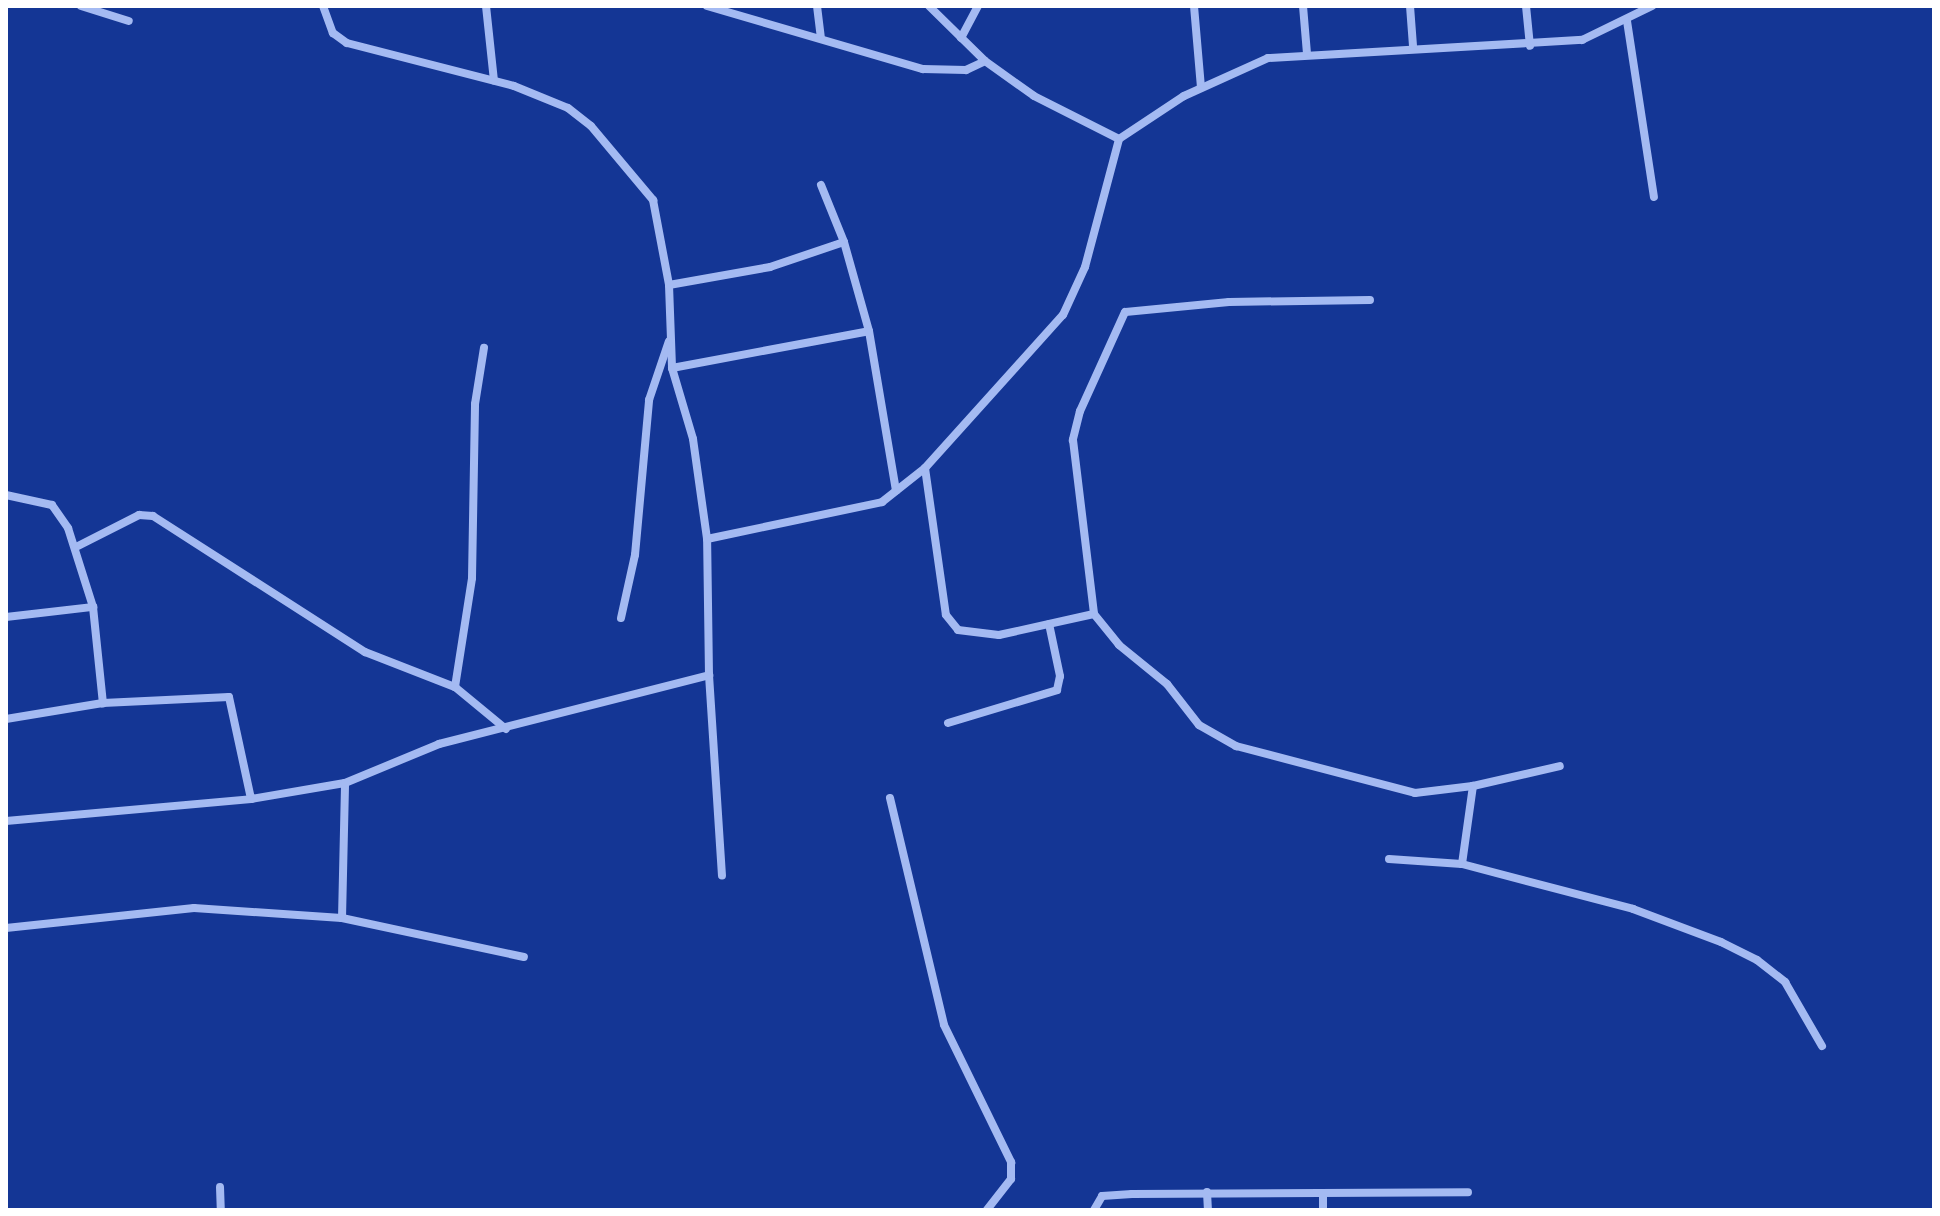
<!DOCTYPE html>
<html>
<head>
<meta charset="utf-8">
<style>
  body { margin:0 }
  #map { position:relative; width:1940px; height:1216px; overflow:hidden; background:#143695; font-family:"Roboto Condensed",sans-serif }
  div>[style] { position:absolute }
  .minor>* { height:8px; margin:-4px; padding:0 4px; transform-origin:4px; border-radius:4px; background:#a4baf2 }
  span { translate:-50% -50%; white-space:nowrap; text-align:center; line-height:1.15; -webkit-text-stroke:7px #143695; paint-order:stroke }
  .frame { position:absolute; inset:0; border:8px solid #fff; pointer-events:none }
</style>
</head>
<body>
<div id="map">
  <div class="minor">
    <i style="left:81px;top:6px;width:50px;rotate:17.4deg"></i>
    <i style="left:323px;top:6px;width:29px;rotate:70deg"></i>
    <i style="left:333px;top:33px;width:17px;rotate:36deg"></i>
    <i style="left:347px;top:43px;width:172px;rotate:14.4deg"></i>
    <i style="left:514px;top:86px;width:58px;rotate:22.2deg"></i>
    <i style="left:568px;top:108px;width:29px;rotate:38deg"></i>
    <i style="left:591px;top:126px;width:97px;rotate:50deg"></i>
    <i style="left:653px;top:200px;width:86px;rotate:79.3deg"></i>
    <i style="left:669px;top:285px;width:83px;rotate:87.9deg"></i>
    <i style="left:672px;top:368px;width:74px;rotate:73.5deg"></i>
    <i style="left:693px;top:439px;width:101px;rotate:82deg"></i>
    <i style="left:486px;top:6px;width:75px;rotate:83.9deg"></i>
    <i style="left:707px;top:6px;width:225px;rotate:16.3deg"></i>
    <i style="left:923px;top:69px;width:43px;rotate:1.3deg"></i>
    <i style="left:966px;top:70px;width:21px;rotate:-25deg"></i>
    <i style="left:817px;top:6px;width:31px;rotate:83deg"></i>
    <i style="left:929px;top:6px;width:78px;rotate:44.5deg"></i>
    <i style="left:985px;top:61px;width:60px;rotate:35.5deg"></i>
    <i style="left:1034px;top:96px;width:95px;rotate:26.8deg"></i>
    <i style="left:1194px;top:6px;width:82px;rotate:85.1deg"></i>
    <i style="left:1303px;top:6px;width:48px;rotate:85.2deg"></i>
    <i style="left:1410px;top:6px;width:40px;rotate:85.7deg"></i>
    <i style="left:1526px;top:6px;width:40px;rotate:84.3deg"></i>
    <i style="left:1627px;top:21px;width:178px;rotate:81.3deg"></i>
    <i style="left:961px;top:38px;width:36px;rotate:-62deg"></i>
    <i style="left:821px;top:185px;width:61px;rotate:68deg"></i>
    <i style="left:844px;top:242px;width:92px;rotate:74.3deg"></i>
    <i style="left:869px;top:331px;width:162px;rotate:80.4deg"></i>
    <i style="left:669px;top:285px;width:103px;rotate:-10.1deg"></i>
    <i style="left:770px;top:267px;width:78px;rotate:-18.7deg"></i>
    <i style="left:1370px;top:300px;width:141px;rotate:179.2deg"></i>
    <i style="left:1229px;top:302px;width:104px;rotate:174.5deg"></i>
    <i style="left:1125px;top:312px;width:109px;rotate:114.4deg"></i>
    <i style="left:1080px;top:411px;width:30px;rotate:104deg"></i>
    <i style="left:1073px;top:440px;width:175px;rotate:83.1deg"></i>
    <i style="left:1094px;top:614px;width:40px;rotate:51deg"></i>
    <i style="left:1119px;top:645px;width:62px;rotate:39.1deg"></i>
    <i style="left:1167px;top:684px;width:52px;rotate:52deg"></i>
    <i style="left:1199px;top:725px;width:43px;rotate:29.6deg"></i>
    <i style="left:1236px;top:746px;width:185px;rotate:14.7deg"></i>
    <i style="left:1415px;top:793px;width:58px;rotate:-6.9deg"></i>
    <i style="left:1473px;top:786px;width:89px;rotate:-12.9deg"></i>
    <i style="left:672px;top:368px;width:200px;rotate:-10.6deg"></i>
    <i style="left:925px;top:468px;width:148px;rotate:81.9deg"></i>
    <i style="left:946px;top:615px;width:19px;rotate:51deg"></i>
    <i style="left:958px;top:630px;width:41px;rotate:7deg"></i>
    <i style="left:999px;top:635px;width:97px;rotate:-12.5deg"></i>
    <i style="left:6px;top:495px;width:47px;rotate:12.3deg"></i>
    <i style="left:52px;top:505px;width:28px;rotate:55deg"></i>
    <i style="left:68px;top:528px;width:83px;rotate:72.4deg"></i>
    <i style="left:93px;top:607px;width:97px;rotate:84.1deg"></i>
    <i style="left:76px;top:547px;width:71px;rotate:-26.9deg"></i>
    <i style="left:139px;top:515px;width:14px;rotate:4deg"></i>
    <i style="left:153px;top:516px;width:252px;rotate:32.7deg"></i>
    <i style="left:365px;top:652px;width:97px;rotate:21.3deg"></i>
    <i style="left:455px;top:687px;width:66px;rotate:39.5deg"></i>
    <i style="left:6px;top:617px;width:88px;rotate:-6.6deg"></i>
    <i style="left:621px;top:618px;width:65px;rotate:-77.5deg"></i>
    <i style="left:635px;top:555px;width:156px;rotate:-84.8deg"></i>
    <i style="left:649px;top:400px;width:62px;rotate:-71.3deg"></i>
    <i style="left:709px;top:675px;width:201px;rotate:86.3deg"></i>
    <i style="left:455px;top:687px;width:110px;rotate:-81.1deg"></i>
    <i style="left:472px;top:578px;width:174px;rotate:-89deg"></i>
    <i style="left:475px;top:404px;width:57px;rotate:-80.9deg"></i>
    <i style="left:6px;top:719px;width:98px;rotate:-9.4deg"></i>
    <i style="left:103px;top:703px;width:126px;rotate:-2.7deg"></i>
    <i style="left:229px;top:697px;width:104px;rotate:77.8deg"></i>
    <i style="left:948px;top:723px;width:114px;rotate:-16.8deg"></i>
    <i style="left:1057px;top:690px;width:14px;rotate:-78deg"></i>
    <i style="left:1060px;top:676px;width:53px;rotate:-101.9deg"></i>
    <i style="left:890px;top:798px;width:233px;rotate:76.6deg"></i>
    <i style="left:944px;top:1025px;width:153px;rotate:63.9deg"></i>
    <i style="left:1011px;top:1162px;width:17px;rotate:90deg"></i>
    <i style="left:1011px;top:1179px;width:39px;rotate:128deg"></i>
    <i style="left:6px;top:821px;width:246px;rotate:-5.1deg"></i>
    <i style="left:251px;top:799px;width:95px;rotate:-9.7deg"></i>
    <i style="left:345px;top:783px;width:102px;rotate:-22.5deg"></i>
    <i style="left:439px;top:744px;width:279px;rotate:-14.3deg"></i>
    <i style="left:709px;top:675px;width:136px;rotate:-90.8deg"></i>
    <i style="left:707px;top:539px;width:179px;rotate:-11.9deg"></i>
    <i style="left:882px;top:502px;width:55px;rotate:-38.3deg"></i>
    <i style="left:925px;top:468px;width:206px;rotate:-48deg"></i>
    <i style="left:1063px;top:315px;width:53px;rotate:-65.4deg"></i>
    <i style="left:1085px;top:267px;width:132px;rotate:-75.1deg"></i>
    <i style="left:1119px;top:139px;width:78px;rotate:-33.5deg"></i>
    <i style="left:1184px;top:96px;width:92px;rotate:-24.3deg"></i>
    <i style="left:1268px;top:58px;width:315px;rotate:-3.3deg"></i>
    <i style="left:1582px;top:40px;width:78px;rotate:-25.9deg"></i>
    <i style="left:1389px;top:859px;width:73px;rotate:3.9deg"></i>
    <i style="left:1462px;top:864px;width:177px;rotate:14.7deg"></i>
    <i style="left:1633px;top:909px;width:94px;rotate:20.6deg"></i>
    <i style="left:1721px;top:942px;width:40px;rotate:26.6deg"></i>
    <i style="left:1757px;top:960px;width:36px;rotate:38deg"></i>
    <i style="left:1785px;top:982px;width:74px;rotate:60deg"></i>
    <i style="left:1462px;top:864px;width:79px;rotate:-82deg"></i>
    <i style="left:342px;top:918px;width:135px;rotate:-88.7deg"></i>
    <i style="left:6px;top:928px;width:189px;rotate:-6.1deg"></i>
    <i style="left:194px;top:908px;width:148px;rotate:3.9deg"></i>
    <i style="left:342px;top:918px;width:186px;rotate:12.1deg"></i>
    <i style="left:220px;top:1187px;width:23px;rotate:88deg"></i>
    <i style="left:1207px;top:1192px;width:18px;rotate:87deg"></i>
    <i style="left:1094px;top:1210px;width:16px;rotate:-60deg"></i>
    <i style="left:1102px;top:1196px;width:30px;rotate:-4deg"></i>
    <i style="left:1132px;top:1194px;width:336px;rotate:-0.3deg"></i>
    <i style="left:1323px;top:1210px;width:17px;rotate:-90deg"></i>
  </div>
  <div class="frame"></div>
</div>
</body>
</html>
